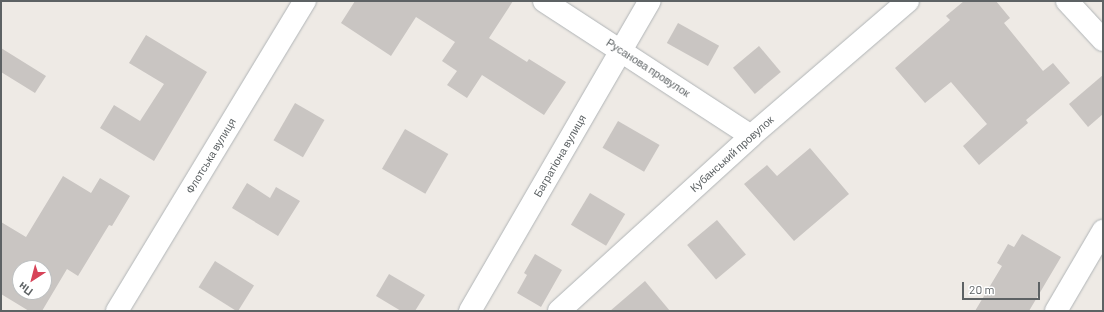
<!DOCTYPE html>
<html>
<head>
<meta charset="utf-8">
<style>
  body { margin:0 }
  #map { position:relative; width:1104px; height:312px; overflow:hidden; background:#eeeae5; font-family:Barlow,sans-serif }
  div>[style] { position:absolute }
  .building>* { inset:0; background:#c9c5c2; transform-origin:0 0 }
  .roads { filter:drop-shadow(0 0 1px #b0b4b6) drop-shadow(0 0 1px #b0b4b6) }
  .minor>* { height:22px; margin:-11px; padding:0 11px; transform-origin:11px; border-radius:11px; background:#fff }
  .tertiary>* { height:22px; margin:-11px; padding:0 11px; transform-origin:11px; border-radius:11px; background:#fff }
  span { translate:-50% -50%; white-space:nowrap; text-align:center; line-height:1.15; -webkit-text-stroke:3px #fff; paint-order:stroke }
  .street-label { font-size:11px; color:#5d6264 }
  .frame { position:absolute; inset:0; border:2px solid #5d6264; pointer-events:none }
  .north { position:absolute; left:12px; top:260px; width:40px; height:40px; box-sizing:border-box; background:#fff; border:1px solid #bec0c1; border-radius:50%; rotate:216deg; font-size:11px; font-weight:700; line-height:16px; text-align:center; color:#5d6264 }
  .north::after { content:''; display:block; margin:auto; width:14px; height:18px; background:#d74358; clip-path:polygon(50% 0,100% 100%,50% 72%,0 100%) }
  .scale { position:absolute; left:962px; top:282px; width:78px; height:18px; box-sizing:border-box; border:2px solid #5d6264; border-top:0; padding-left:5px; font-size:12px; line-height:14px; white-space:nowrap; color:#5d6264; -webkit-text-stroke:3px #fff; paint-order:stroke }
</style>
</head>
<body>
<div id="map">
  <div class="building">
    <i style="clip-path:polygon(355px 1px,513px 1px,489px 38px,527px 62px,529px 59px,566px 82px,544px 115px,482px 75px,467px 98px,447px 85px,457px 71px,442px 61px,455px 42px,416px 17px,391px 56px,341px 23px)"></i>
    <i style="clip-path:polygon(964px 1px,996px 1px,1010px 18px,1004px 23px,1043px 71px,1053px 63px,1070px 83px,1026px 120px,1028px 123px,979px 165px,963px 146px,987px 124px,951px 82px,925px 103px,895px 68px,950px 20px,946px 16px)"></i>
    <i style="left:678px;top:23px;width:47px;height:23px;rotate:29deg"></i>
    <i style="clip-path:polygon(146px 35px,207px 72px,154px 161px,100px 128px,114px 105px,140px 121px,164px 84px,129px 63px)"></i>
    <i style="left:759px;top:46px;width:34px;height:34px;rotate:50deg"></i>
    <i style="clip-path:polygon(1px 48px,46px 76px,35px 93px,1px 72px)"></i>
    <i style="clip-path:polygon(1103px 75px,1103px 114px,1088px 127px,1069px 104px)"></i>
    <i style="left:295px;top:103px;width:34px;height:43px;rotate:30deg"></i>
    <i style="left:618px;top:121px;width:48px;height:31px;rotate:30deg"></i>
    <i style="left:405px;top:129px;width:50px;height:46px;rotate:30deg"></i>
    <i style="clip-path:polygon(810px 148px,849px 194px,794px 241px,744px 184px,767px 165px,777px 176px)"></i>
    <i style="clip-path:polygon(evenodd,63px 176px,91px 193px,100px 178px,130px 196px,112px 226px,109px 225px,78px 276px,67px 269px,42px 311px,29px 311px,1px 294px,1px 222px,26px 237px,63px 176px,20px 268px,44px 268px,44px 292px,20px 292px,20px 268px)"></i>
    <i style="clip-path:polygon(247px 183px,270px 198px,276px 187px,300px 201px,278px 236px,232px 208px)"></i>
    <i style="left:590px;top:193px;width:41px;height:37px;rotate:31deg"></i>
    <i style="left:717px;top:220px;width:45px;height:39px;rotate:50deg"></i>
    <i style="clip-path:polygon(1022px 234px,1061px 257px,1029px 311px,975px 311px,1002px 266px,997px 263px,1008px 244px,1014px 247px)"></i>
    <i style="clip-path:polygon(535px 254px,562px 270px,541px 307px,517px 293px,527px 275px,524px 273px)"></i>
    <i style="left:215px;top:261px;width:46px;height:31px;rotate:32deg"></i>
    <i style="clip-path:polygon(389px 274px,425px 295px,415px 311px,401px 311px,376px 296px)"></i>
    <i style="clip-path:polygon(645px 281px,670px 311px,610px 311px)"></i>
  </div>
  <div class="roads">
    <div class="minor">
      <i style="left:544px;top:1px;width:247px;rotate:33.1deg"></i>
      <i style="left:1067px;top:1px;width:53px;rotate:47.3deg"></i>
      <i style="left:470px;top:311px;width:358px;rotate:-59.9deg"></i>
      <i style="left:559px;top:311px;width:260px;rotate:-42.3deg"></i>
      <i style="left:751px;top:136px;width:207px;rotate:-40.7deg"></i>
      <i style="left:1056px;top:311px;width:93px;rotate:-59.6deg"></i>
    </div>
    <div class="tertiary">
      <i style="left:117px;top:311px;width:363px;rotate:-58.8deg"></i>
    </div>
  </div>
  <div class="street-label">
    <span style="left:648px;top:68px;rotate:33deg">Русанова провулок</span>
    <span style="left:732px;top:154px;rotate:-42deg">Кубанський провулок</span>
    <span style="left:211px;top:156px;rotate:-59deg">Флотська вулиця</span>
    <span style="left:560px;top:156px;rotate:-60deg">Багратіона вулиця</span>
  </div>
  <div class="frame"></div>
  <div class="north">Пн</div>
  <div class="scale">20 m</div>
</div>
</body>
</html>
